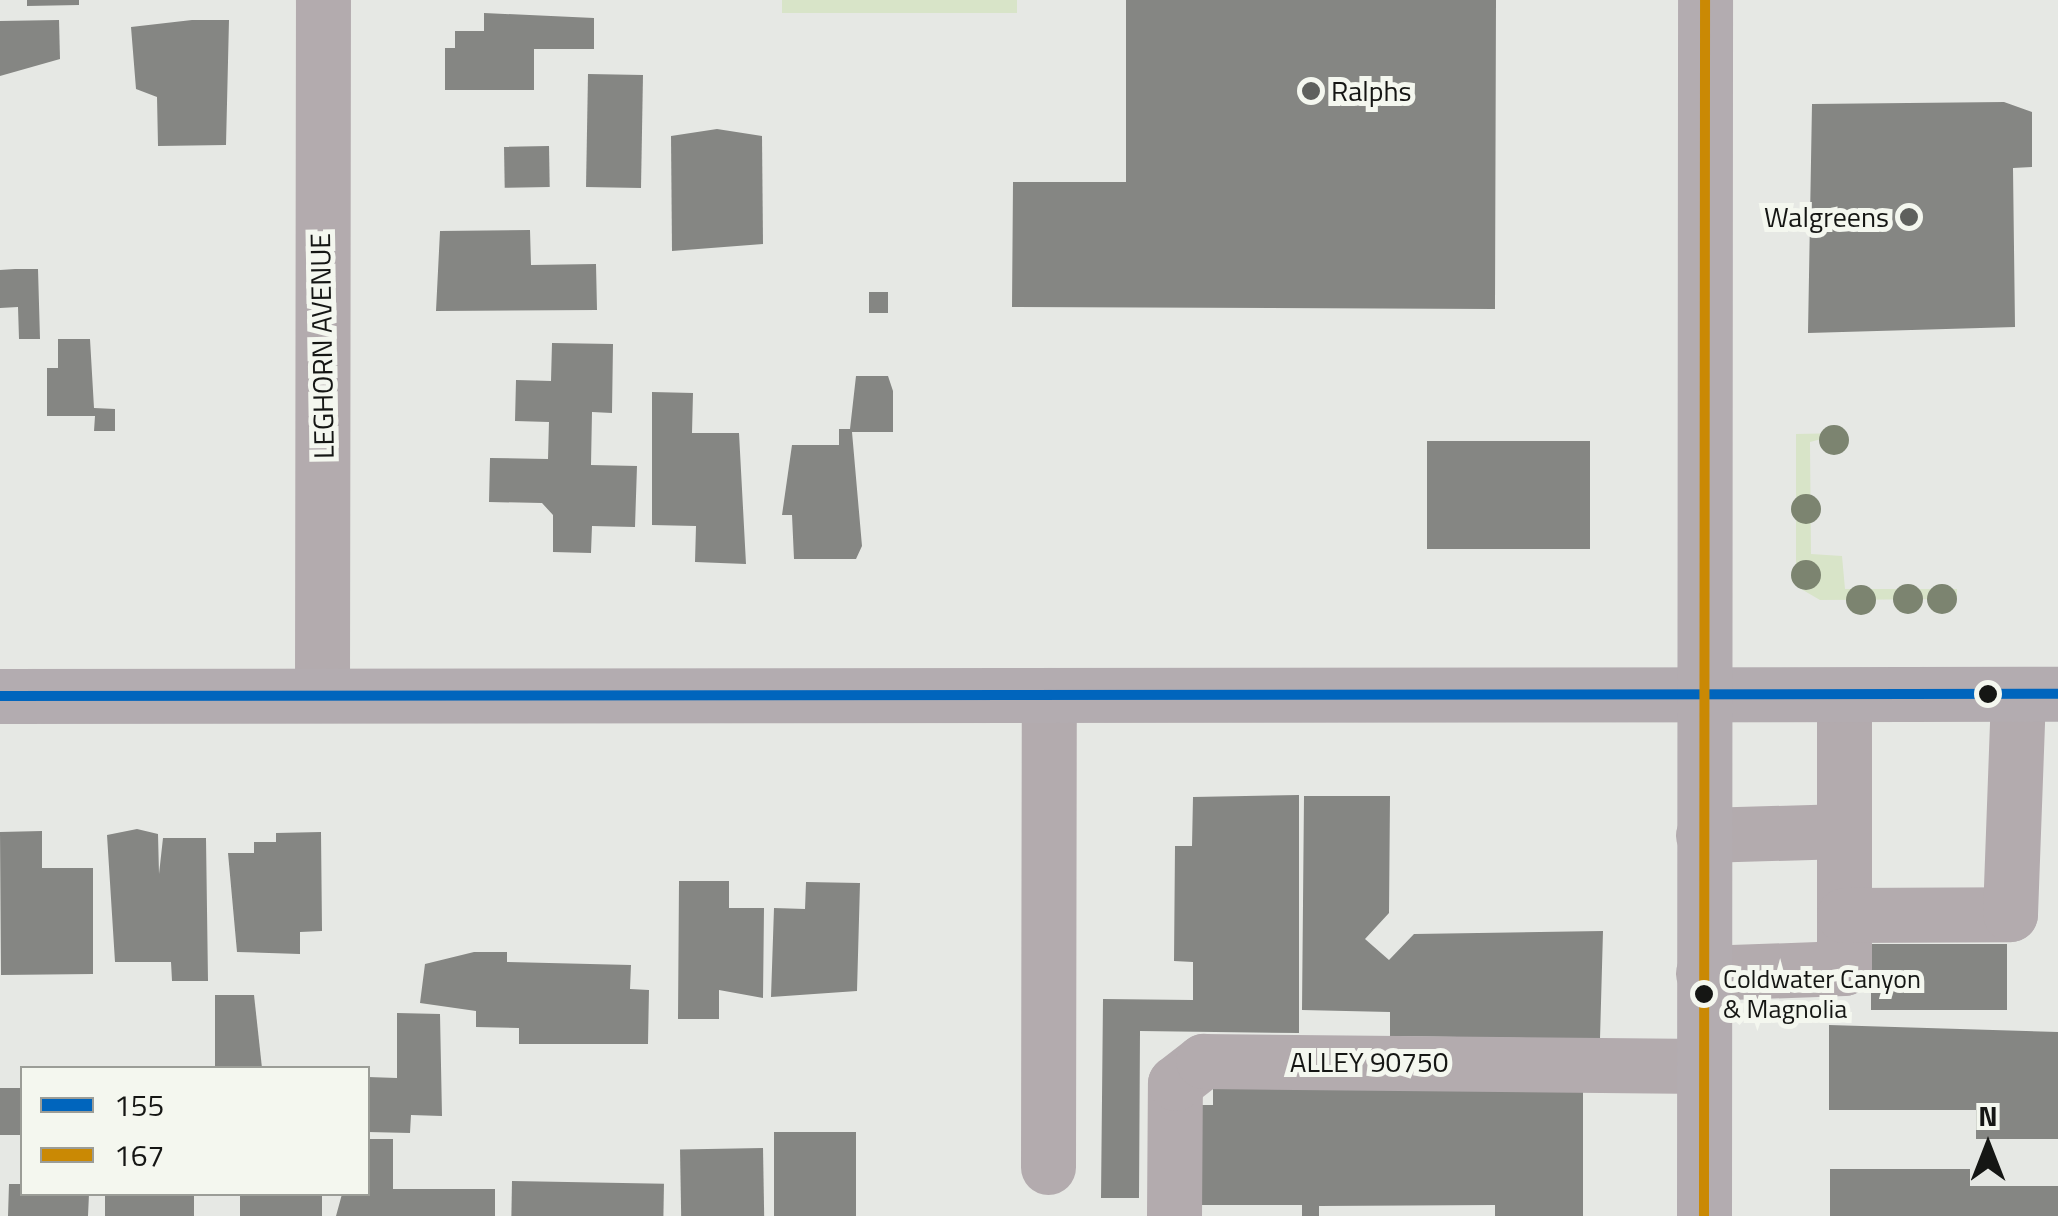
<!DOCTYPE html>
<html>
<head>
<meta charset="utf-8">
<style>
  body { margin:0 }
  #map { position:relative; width:2058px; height:1216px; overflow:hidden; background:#e6e8e4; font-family:"Titillium Web",sans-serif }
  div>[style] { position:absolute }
  .green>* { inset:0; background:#d8e4c8; transform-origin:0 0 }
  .building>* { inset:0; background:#858683; transform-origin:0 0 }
  .minor>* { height:55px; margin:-27.5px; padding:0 27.5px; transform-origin:27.5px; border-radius:27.5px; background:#b3abae }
  .major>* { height:55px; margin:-27.5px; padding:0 27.5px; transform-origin:27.5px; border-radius:27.5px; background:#b3acb0 }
  .bus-1>* { height:10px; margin:-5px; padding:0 5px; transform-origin:5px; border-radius:5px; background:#0065bd }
  .bus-2>* { height:10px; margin:-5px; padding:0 5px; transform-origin:5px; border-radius:5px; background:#ca8904 }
  .trees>* { width:30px; height:30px; margin:-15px; border-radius:50%; background:#7c8470 }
  .dots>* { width:28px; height:28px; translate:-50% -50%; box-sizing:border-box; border:5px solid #f4f7ef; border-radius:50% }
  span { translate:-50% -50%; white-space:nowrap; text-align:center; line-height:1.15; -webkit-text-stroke:10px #f4f7ef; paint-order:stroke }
  .bus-label { font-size:26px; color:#151614 }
  .left { translate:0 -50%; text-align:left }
  .poi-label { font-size:28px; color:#151614 }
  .right { translate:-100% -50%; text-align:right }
  .street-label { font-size:28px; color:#151614 }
  .legend { position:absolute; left:20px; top:1066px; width:350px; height:130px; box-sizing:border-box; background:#f4f7ef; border:2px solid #9b9d97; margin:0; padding:12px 18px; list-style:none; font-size:30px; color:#151614 }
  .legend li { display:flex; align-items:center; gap:20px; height:50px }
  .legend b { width:50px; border:2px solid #9b9d97 }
  .north { position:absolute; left:1938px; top:1096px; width:100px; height:100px; -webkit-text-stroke:8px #f4f7ef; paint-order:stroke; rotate:0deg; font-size:28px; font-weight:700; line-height:40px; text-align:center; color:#151614 }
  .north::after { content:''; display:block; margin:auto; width:35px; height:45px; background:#151614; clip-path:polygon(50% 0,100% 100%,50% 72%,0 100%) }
</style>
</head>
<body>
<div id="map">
  <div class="green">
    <i style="left:782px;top:0;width:235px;height:13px"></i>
    <i style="clip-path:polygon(1844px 433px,1810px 442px,1811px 554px,1842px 556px,1845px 589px,1957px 589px,1957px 599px,1820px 600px,1796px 586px,1796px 434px)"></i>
  </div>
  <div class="building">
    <i style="clip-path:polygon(27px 0,79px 0,79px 5px,27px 6px)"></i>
    <i style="clip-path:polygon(1126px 0,1496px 0,1495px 309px,1012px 307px,1013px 182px,1126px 182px)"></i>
    <i style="clip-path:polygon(484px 13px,594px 18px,594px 49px,534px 49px,534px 90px,445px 90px,445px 48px,455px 48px,455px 31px,484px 31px)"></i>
    <i style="clip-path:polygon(59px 20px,60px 59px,0 76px,0 21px)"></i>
    <i style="clip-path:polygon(192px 20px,229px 20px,226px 145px,158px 146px,157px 97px,136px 89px,131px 27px)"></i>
    <i style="left:588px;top:74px;width:55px;height:113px;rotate:1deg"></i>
    <i style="clip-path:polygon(2004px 102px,2032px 112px,2032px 167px,2013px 168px,2015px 327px,1808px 333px,1812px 104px)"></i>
    <i style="clip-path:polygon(717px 129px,762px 136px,763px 244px,672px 251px,671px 136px)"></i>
    <i style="left:549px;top:146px;width:41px;height:45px;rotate:89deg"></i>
    <i style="clip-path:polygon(530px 230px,531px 265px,596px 264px,597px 310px,436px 311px,440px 231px)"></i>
    <i style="clip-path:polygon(15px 269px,38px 269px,40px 339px,19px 339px,18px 307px,0 308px,0 270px)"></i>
    <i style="left:869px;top:292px;width:19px;height:21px"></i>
    <i style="clip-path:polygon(58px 339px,90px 339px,94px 408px,115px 409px,115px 431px,94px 431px,95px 416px,47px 416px,47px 368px,58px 368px)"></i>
    <i style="clip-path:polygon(552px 343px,613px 344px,612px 413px,592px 412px,591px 465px,637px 466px,635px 527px,592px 526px,591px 553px,553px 552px,553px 515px,542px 503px,489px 502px,490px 458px,548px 459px,549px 422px,515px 421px,516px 380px,551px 381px)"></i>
    <i style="clip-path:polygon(856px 376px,888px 376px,893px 391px,893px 432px,852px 432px,862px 546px,856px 559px,794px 559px,792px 515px,782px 515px,792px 445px,839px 445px,839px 429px,850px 429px)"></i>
    <i style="clip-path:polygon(652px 392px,693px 393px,692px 433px,739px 433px,746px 564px,695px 562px,696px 526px,652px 525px)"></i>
    <i style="left:1427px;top:441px;width:163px;height:108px"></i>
    <i style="clip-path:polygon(1299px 795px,1299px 1033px,1140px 1031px,1139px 1198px,1101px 1198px,1103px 999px,1193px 1000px,1193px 962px,1174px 961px,1175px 846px,1192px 846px,1193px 797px)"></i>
    <i style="clip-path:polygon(1304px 796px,1390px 796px,1389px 913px,1365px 939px,1389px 960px,1414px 934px,1603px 931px,1600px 1039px,1390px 1036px,1390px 1012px,1302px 1010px)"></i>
    <i style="clip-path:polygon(137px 829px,158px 834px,159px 874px,163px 838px,206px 838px,208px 981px,172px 981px,171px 962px,115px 962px,107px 835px)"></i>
    <i style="clip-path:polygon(42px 831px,42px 868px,93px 868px,93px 974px,1px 975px,0 832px)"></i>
    <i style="clip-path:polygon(321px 832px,322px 931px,300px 932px,300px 954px,237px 952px,228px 853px,254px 853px,254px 842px,276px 842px,276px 833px)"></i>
    <i style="clip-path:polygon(679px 881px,729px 881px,729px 908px,764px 908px,763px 998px,719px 990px,719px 1019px,678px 1019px)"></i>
    <i style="clip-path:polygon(806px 882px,860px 883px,857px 991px,771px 997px,774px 908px,805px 909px)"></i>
    <i style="left:1871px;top:944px;width:136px;height:66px"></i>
    <i style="clip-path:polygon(474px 952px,507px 952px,507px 962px,631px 965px,630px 989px,649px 990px,648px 1044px,519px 1044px,519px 1028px,476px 1027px,476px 1011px,420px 1003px,425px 964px)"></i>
    <i style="clip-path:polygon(215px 995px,254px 995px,262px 1068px,215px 1068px)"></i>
    <i style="clip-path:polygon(397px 1013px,440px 1014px,442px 1116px,411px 1115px,410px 1133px,368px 1132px,368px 1077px,397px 1078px)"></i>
    <i style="clip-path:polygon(1829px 1025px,2058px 1032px,2058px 1139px,1976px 1139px,1976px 1110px,1829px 1110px)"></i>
    <i style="left:0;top:1088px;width:22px;height:47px"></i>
    <i style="clip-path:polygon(1213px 1088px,1583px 1089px,1583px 1216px,1495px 1216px,1495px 1205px,1319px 1206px,1319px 1216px,1302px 1216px,1302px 1205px,1196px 1205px,1197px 1105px,1213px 1105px)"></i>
    <i style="left:774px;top:1132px;width:82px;height:84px"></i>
    <i style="clip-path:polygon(368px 1139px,393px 1139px,393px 1189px,495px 1189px,495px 1216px,336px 1216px,342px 1194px,368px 1194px)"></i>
    <i style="left:763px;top:1148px;width:68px;height:83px;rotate:89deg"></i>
    <i style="clip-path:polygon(1830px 1169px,1970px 1169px,1970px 1186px,2058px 1186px,2058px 1216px,1830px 1216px)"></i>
    <i style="left:512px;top:1181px;width:152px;height:35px;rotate:1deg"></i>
    <i style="clip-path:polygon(9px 1184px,22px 1184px,22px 1194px,89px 1194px,88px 1216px,8px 1216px)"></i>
    <i style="left:105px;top:1194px;width:89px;height:22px"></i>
    <i style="left:240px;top:1194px;width:82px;height:22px"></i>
  </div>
  <div class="minor">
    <i style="left:322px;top:693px;width:693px;rotate:-89.92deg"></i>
    <i style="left:1703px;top:835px;width:141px;rotate:-1.6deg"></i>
    <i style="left:1844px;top:915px;width:218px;rotate:-90deg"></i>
    <i style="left:1703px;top:973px;width:141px;rotate:-2deg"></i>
    <i style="left:1844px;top:968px;width:53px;rotate:-90deg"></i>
    <i style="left:1844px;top:915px;width:166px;rotate:-0.3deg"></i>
    <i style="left:2010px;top:914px;width:220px;rotate:-87.9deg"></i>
    <i style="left:1048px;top:1167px;width:469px;rotate:-89.9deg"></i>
    <i style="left:1174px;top:1216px;width:133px;rotate:-89.6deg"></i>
    <i style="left:1175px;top:1083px;width:36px;rotate:-38deg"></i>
    <i style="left:1203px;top:1061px;width:501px;rotate:0.57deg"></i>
  </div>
  <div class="major">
    <i style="left:0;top:696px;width:2058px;rotate:-0.06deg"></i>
    <i style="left:1704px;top:1216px;width:1216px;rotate:-89.95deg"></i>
  </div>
  <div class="bus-1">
    <i style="left:0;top:696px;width:2058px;rotate:-0.06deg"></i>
  </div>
  <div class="bus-2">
    <i style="left:1704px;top:1216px;width:1216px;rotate:-89.95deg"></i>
  </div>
  <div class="trees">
    <i style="left:1834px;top:440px"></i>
    <i style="left:1806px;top:509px"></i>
    <i style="left:1806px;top:575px"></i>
    <i style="left:1908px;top:599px"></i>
    <i style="left:1942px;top:599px"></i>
    <i style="left:1861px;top:600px"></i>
  </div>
  <div class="dots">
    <i style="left:1311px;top:91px;background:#5e605d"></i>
    <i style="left:1909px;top:217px;background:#5e605d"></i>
    <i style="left:1988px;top:694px;background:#151614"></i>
    <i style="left:1704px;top:994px;background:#151614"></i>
  </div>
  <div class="bus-label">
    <span class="left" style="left:1723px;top:994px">Coldwater Canyon<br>&amp; Magnolia</span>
  </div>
  <div class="poi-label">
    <span class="left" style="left:1331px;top:91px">Ralphs</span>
    <span class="right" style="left:1889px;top:217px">Walgreens</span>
  </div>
  <div class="street-label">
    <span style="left:322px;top:346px;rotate:-91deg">LEGHORN AVENUE</span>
    <span style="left:1369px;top:1062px">ALLEY 90750</span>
  </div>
  <ul class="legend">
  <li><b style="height:12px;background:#0065bd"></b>155</li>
  <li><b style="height:12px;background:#ca8904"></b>167</li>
  </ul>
  <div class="north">N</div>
</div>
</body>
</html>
